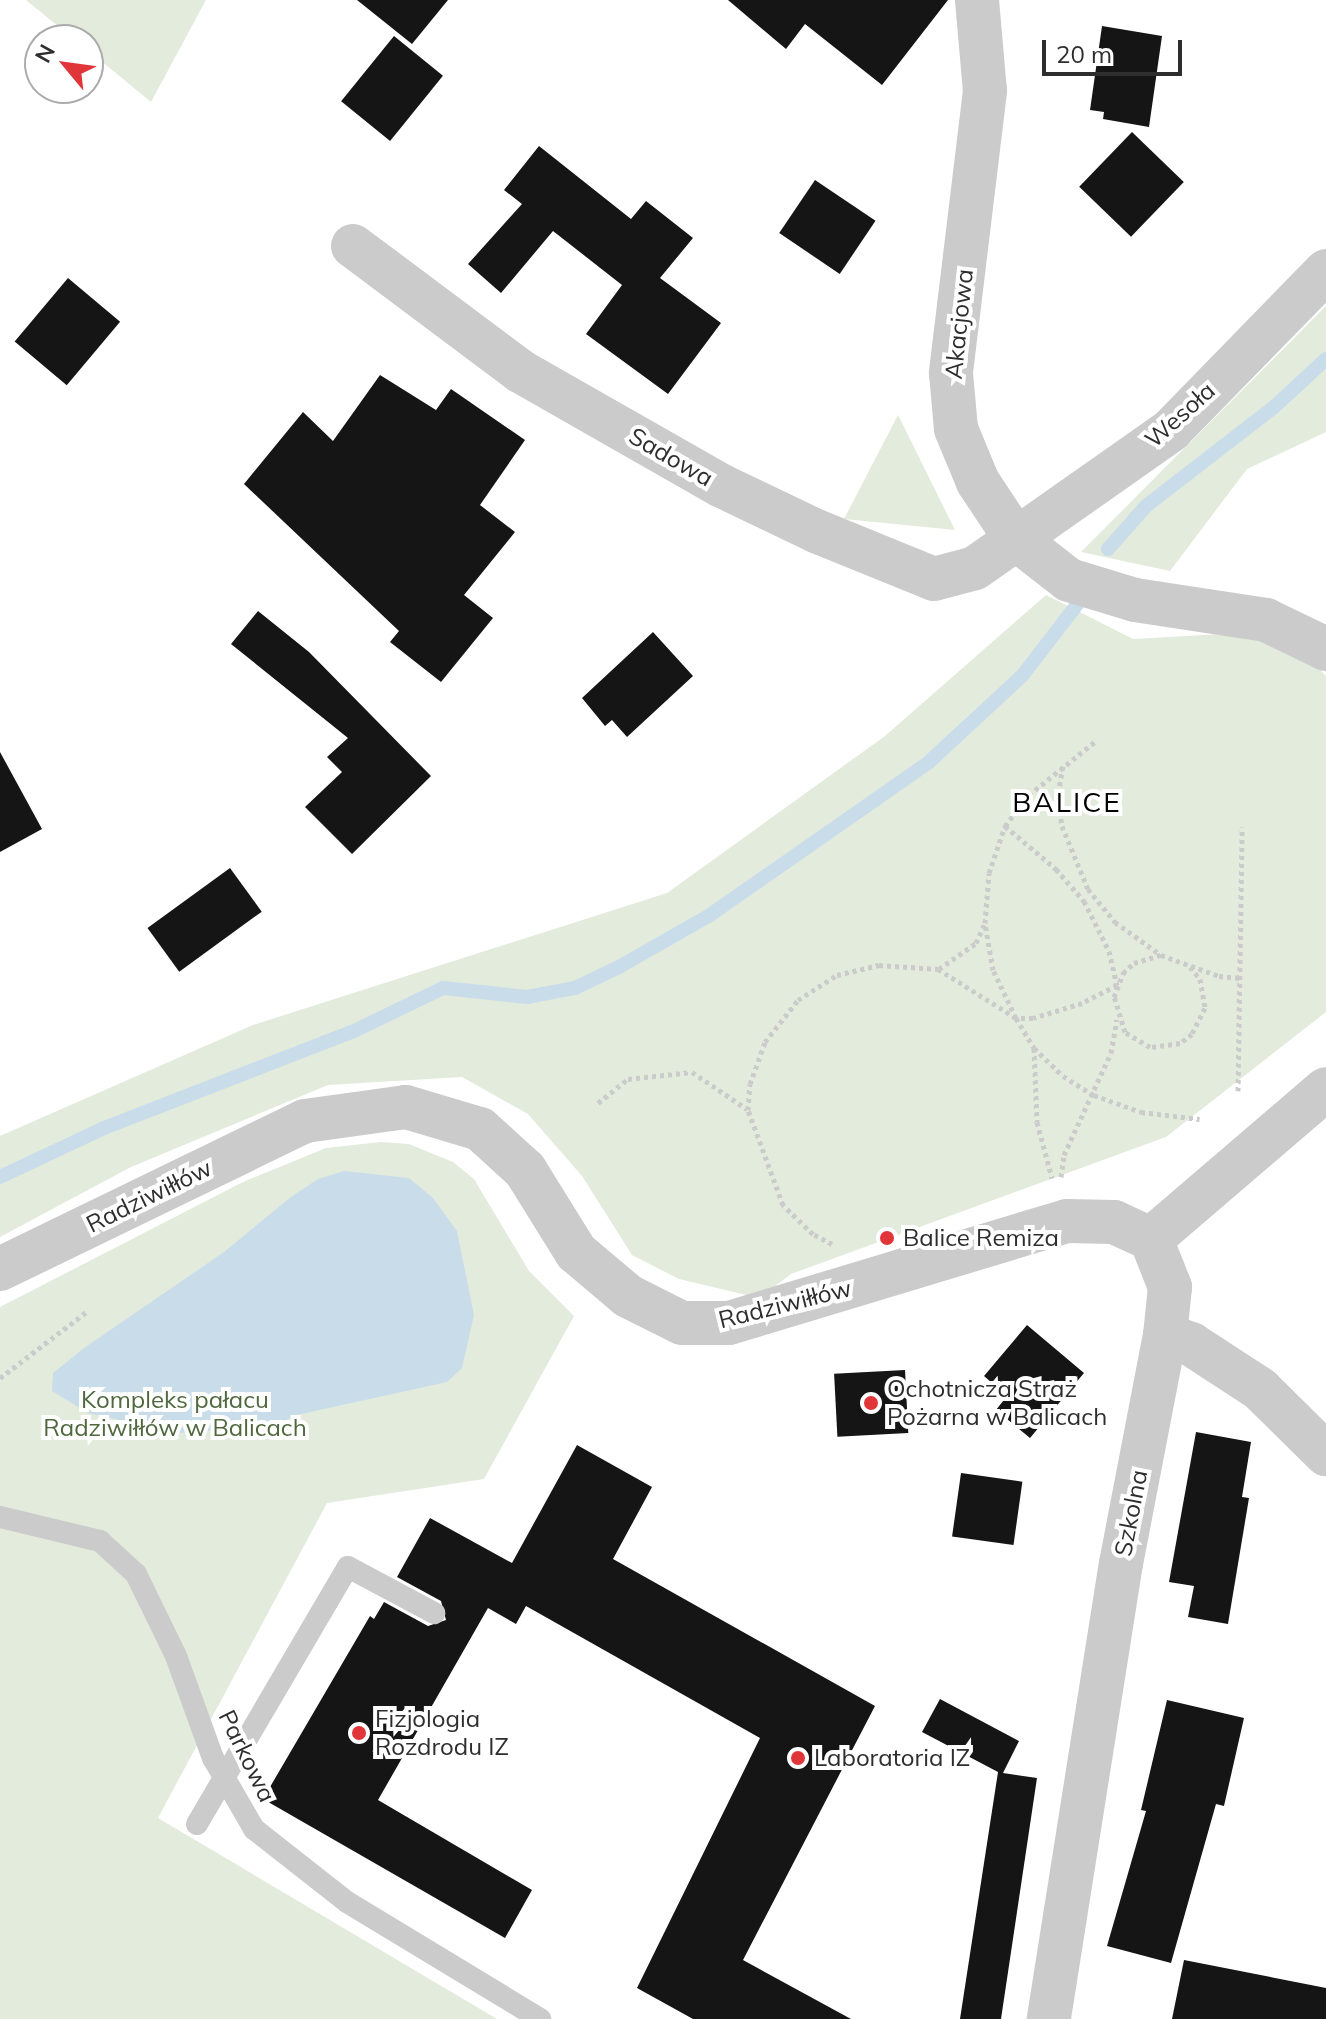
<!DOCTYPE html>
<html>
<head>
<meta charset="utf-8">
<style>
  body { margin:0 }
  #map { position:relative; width:1326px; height:2019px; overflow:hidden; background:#fff; font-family:Mulish,sans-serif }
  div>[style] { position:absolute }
  .green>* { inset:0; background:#e3ebdc }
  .water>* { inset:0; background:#c9dcea }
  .stream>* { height:14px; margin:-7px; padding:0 7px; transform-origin:7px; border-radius:7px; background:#c9dcea }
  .building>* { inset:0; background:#151515; transform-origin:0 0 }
  .path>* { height:5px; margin-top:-2.5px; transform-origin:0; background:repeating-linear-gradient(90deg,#cbcbcb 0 4px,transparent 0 8px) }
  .service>* { height:22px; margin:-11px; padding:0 11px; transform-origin:11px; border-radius:11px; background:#cbcbcb }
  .minor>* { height:44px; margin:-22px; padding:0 22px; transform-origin:22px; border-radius:22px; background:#cbcbcb }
  .tertiary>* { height:44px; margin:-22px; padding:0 22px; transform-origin:22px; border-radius:22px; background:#cbcbcb }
  .dots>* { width:22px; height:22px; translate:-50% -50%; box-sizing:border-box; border:4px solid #fff; border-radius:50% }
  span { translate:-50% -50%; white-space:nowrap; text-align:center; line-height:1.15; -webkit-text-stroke:8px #fff; paint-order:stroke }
  .street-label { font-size:24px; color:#2e2e2e }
  .poi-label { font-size:24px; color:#2e2e2e }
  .left { translate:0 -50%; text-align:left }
  .park-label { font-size:24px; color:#4f683d }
  .quarter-label { font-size:28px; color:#000; letter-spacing:2px }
  .north { position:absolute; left:24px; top:24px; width:80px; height:80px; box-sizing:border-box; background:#fff; border:2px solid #ababab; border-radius:50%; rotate:299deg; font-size:22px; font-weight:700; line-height:32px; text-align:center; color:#2e2e2e }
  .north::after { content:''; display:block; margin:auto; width:28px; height:36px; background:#e03639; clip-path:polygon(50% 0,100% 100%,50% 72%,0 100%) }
  .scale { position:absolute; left:1042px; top:40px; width:140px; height:36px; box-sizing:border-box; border:4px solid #2e2e2e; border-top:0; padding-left:10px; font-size:24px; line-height:28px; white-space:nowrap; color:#2e2e2e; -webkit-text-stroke:6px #fff; paint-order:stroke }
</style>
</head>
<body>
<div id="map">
  <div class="green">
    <i style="clip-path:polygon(26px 0,206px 0,151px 102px,88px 50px,88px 40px,75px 40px)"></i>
    <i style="clip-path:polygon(1326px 306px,1326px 432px,1247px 469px,1170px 571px,1081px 552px)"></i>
    <i style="clip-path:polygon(898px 415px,955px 530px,844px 519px)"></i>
    <i style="clip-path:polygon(1046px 595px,1133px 639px,1239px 633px,1313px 662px,1326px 676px,1326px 1012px,1166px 1137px,791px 1274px,759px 1298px,679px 1279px,632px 1255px,582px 1176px,528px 1114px,462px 1077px,328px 1085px,131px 1167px,0 1237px,0 1136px,253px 1025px,667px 893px,885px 736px)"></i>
    <i style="clip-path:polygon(381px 1142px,409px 1144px,453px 1162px,474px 1179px,529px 1271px,574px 1316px,484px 1479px,327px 1503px,158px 1818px,497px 2019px,0 2019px,0 1307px,243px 1182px,326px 1148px)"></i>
  </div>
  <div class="water">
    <i style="clip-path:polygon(344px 1171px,409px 1178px,433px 1198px,457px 1231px,474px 1315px,462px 1368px,447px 1382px,301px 1414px,270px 1426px,178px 1433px,88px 1413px,52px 1391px,53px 1373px,84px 1348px,224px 1252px,291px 1197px,318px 1179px)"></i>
  </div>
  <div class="stream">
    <i style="left:1108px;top:549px;width:57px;rotate:-48.5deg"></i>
    <i style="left:1146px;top:506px;width:160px;rotate:-37.7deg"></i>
    <i style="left:1273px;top:408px;width:72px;rotate:-42.8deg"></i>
    <i style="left:0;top:1177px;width:115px;rotate:-25.2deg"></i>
    <i style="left:104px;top:1128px;width:266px;rotate:-21.2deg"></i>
    <i style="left:352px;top:1032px;width:101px;rotate:-25.8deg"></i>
    <i style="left:443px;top:988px;width:84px;rotate:6.1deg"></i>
    <i style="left:527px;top:997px;width:49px;rotate:-10.6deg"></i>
    <i style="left:575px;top:988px;width:49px;rotate:-25.5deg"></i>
    <i style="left:619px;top:967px;width:105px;rotate:-29.7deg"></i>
    <i style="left:710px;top:915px;width:267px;rotate:-34.9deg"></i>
    <i style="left:929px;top:762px;width:127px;rotate:-42.8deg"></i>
    <i style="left:1022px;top:676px;width:93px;rotate:-52.4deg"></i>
  </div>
  <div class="building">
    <i style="clip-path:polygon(357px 0,448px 0,412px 44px)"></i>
    <i style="clip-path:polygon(728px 0,948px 0,882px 85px,805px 24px,786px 49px)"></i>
    <i style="clip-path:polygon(1102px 26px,1162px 36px,1149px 127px,1103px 119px,1104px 112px,1090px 110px)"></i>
    <i style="left:394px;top:36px;width:63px;height:84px;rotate:39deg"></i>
    <i style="left:1132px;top:132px;width:72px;height:76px;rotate:44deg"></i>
    <i style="clip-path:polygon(539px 146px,631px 219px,646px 201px,693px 238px,660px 278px,721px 323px,668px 394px,586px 334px,622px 285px,553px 231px,501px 293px,468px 264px,522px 204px,504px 190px)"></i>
    <i style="left:815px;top:180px;width:73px;height:64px;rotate:34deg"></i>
    <i style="left:68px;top:278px;width:68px;height:83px;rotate:40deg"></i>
    <i style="clip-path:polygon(380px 375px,436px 410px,451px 389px,525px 440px,480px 505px,515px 532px,464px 595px,493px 618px,441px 682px,390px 642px,399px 631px,244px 484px,303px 412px,333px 441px)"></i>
    <i style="clip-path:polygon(258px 611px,309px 652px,431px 776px,352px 854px,305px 807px,342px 772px,327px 757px,348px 738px,231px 644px)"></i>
    <i style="clip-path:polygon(653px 632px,693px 676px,627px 737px,612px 720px,605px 726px,582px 698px)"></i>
    <i style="clip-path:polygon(0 752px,42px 829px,0 852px)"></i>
    <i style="left:230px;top:868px;width:54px;height:102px;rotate:54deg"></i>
    <i style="clip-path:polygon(1027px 1325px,1084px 1373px,1030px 1438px,996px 1410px,1007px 1396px,984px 1376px)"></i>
    <i style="left:905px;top:1370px;width:63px;height:71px;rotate:87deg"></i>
    <i style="clip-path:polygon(1196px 1432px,1251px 1442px,1242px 1497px,1249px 1498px,1228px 1624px,1188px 1617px,1194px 1586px,1169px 1582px)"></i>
    <i style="clip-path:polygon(577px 1445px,652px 1487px,613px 1559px,875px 1706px,743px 1960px,851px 2019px,693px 2019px,637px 1988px,760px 1738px,526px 1606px,516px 1624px,488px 1608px,378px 1800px,532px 1890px,505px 1938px,263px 1799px,370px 1616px,374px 1619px,384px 1602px,428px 1626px,446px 1620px,441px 1601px,397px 1577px,430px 1518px,512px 1563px)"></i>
    <i style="left:961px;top:1473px;width:62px;height:64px;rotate:8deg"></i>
    <i style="clip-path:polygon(940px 1699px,1019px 1741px,1003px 1773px,1037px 1778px,1001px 2019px,960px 2019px,998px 1772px,922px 1732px)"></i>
    <i style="clip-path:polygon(1167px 1700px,1244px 1718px,1224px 1806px,1216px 1804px,1171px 1963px,1107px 1946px,1146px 1811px,1141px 1810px)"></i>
    <i style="clip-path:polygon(1184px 1960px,1326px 1988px,1326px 2019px,1172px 2019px)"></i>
  </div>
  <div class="path">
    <i style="left:1063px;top:766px;width:29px;rotate:100deg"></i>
    <i style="left:1058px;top:795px;width:31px;rotate:83deg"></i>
    <i style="left:1062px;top:826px;width:68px;rotate:67.6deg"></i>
    <i style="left:1088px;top:889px;width:43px;rotate:50.7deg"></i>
    <i style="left:1115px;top:922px;width:57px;rotate:35.7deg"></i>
    <i style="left:1005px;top:826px;width:67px;rotate:40.1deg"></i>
    <i style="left:1056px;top:869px;width:43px;rotate:48.8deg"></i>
    <i style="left:1084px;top:901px;width:56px;rotate:63.4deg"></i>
    <i style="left:1109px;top:951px;width:35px;rotate:77deg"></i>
    <i style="left:1117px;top:985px;width:39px;rotate:153deg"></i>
    <i style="left:1082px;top:1003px;width:51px;rotate:163deg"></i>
    <i style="left:1033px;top:1018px;width:17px;rotate:180deg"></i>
    <i style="left:1016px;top:1018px;width:53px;rotate:-115.6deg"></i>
    <i style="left:993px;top:970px;width:48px;rotate:-99.7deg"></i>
    <i style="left:985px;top:923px;width:50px;rotate:-85.4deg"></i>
    <i style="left:989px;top:873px;width:50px;rotate:-71.2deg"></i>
    <i style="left:1005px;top:826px;width:39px;rotate:-52deg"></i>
    <i style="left:1029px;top:795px;width:87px;rotate:-39deg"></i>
    <i style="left:1190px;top:967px;width:16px;rotate:50deg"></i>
    <i style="left:1200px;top:979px;width:29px;rotate:80deg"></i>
    <i style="left:1205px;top:1008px;width:29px;rotate:117deg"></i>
    <i style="left:1192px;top:1034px;width:15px;rotate:143deg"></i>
    <i style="left:1180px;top:1043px;width:30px;rotate:172deg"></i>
    <i style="left:1150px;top:1047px;width:29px;rotate:-149deg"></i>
    <i style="left:1125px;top:1032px;width:37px;rotate:-107deg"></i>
    <i style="left:1114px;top:997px;width:26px;rotate:-69deg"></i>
    <i style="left:1123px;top:973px;width:15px;rotate:-42deg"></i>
    <i style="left:1134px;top:963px;width:28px;rotate:-17deg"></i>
    <i style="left:1161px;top:955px;width:62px;rotate:19.9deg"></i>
    <i style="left:1219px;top:976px;width:23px;rotate:5deg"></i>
    <i style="left:939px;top:969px;width:45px;rotate:-35.1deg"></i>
    <i style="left:976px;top:943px;width:20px;rotate:-66deg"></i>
    <i style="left:1034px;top:1048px;width:74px;rotate:87.7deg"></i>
    <i style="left:1037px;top:1122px;width:58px;rotate:75deg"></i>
    <i style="left:1238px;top:1091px;width:264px;rotate:-89.1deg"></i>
    <i style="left:598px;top:1103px;width:38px;rotate:-39deg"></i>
    <i style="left:628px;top:1079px;width:64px;rotate:-6.2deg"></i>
    <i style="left:692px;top:1072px;width:66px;rotate:33.9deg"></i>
    <i style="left:1061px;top:1177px;width:22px;rotate:-82deg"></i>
    <i style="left:1064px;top:1155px;width:112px;rotate:-65.3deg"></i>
    <i style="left:1111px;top:1053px;width:34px;rotate:-80deg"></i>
    <i style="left:832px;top:1244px;width:21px;rotate:-152deg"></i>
    <i style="left:813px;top:1234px;width:42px;rotate:-136deg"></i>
    <i style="left:783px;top:1205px;width:101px;rotate:-110.2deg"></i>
    <i style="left:748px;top:1110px;width:26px;rotate:-86deg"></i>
    <i style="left:750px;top:1084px;width:45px;rotate:-70.3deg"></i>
    <i style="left:765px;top:1042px;width:53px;rotate:-51.8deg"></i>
    <i style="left:798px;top:1000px;width:46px;rotate:-32.7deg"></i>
    <i style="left:837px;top:975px;width:43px;rotate:-13.4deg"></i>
    <i style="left:879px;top:965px;width:59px;rotate:3.9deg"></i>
    <i style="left:938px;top:969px;width:92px;rotate:32.1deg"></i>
    <i style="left:1016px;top:1018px;width:35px;rotate:59deg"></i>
    <i style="left:1034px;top:1048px;width:40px;rotate:44deg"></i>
    <i style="left:1063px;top:1076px;width:36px;rotate:32deg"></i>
    <i style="left:1094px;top:1095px;width:50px;rotate:19.9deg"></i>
    <i style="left:1141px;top:1112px;width:59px;rotate:6.8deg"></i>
    <i style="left:0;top:1378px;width:112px;rotate:-37.4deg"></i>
  </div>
  <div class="service">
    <i style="left:0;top:1517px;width:103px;rotate:13.5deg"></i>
    <i style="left:100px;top:1541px;width:49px;rotate:42.5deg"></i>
    <i style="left:136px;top:1574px;width:91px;rotate:64deg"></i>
    <i style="left:176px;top:1656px;width:109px;rotate:70.1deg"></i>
    <i style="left:213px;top:1758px;width:82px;rotate:60deg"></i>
    <i style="left:254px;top:1829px;width:118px;rotate:38.1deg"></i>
    <i style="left:347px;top:1902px;width:226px;rotate:31.2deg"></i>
    <i style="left:197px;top:1824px;width:298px;rotate:-59.6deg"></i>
    <i style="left:348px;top:1567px;width:98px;rotate:28.1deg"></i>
  </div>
  <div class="minor">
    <i style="left:977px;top:0;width:91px;rotate:85deg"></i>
    <i style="left:985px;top:91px;width:284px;rotate:96.9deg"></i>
    <i style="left:951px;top:373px;width:56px;rotate:84.9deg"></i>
    <i style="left:956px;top:429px;width:57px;rotate:67.5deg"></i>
    <i style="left:978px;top:482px;width:67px;rotate:56.5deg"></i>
    <i style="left:1015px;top:538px;width:68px;rotate:37.9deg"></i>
    <i style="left:1069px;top:580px;width:69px;rotate:16.9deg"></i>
    <i style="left:1135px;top:600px;width:133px;rotate:8.7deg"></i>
    <i style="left:1266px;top:620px;width:67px;rotate:25.8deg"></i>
    <i style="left:353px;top:246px;width:209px;rotate:36.8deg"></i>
    <i style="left:520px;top:371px;width:232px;rotate:29.7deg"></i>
    <i style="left:722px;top:486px;width:104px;rotate:25.6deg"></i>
    <i style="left:816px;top:531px;width:127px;rotate:22.1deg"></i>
    <i style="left:934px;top:579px;width:42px;rotate:-15deg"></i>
    <i style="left:975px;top:568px;width:240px;rotate:-35.1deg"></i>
    <i style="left:1171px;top:430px;width:222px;rotate:-45.7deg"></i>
    <i style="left:1151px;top:1239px;width:230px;rotate:-40.6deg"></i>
    <i style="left:1165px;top:1335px;width:28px;rotate:19deg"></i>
    <i style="left:1191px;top:1344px;width:82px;rotate:33.1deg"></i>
    <i style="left:1260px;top:1389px;width:93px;rotate:44.6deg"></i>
  </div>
  <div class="tertiary">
    <i style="left:0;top:1269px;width:339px;rotate:-25.9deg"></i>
    <i style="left:305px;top:1121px;width:102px;rotate:-7.9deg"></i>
    <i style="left:406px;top:1107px;width:77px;rotate:16.6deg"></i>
    <i style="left:480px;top:1129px;width:61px;rotate:42.3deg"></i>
    <i style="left:525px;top:1170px;width:97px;rotate:58.1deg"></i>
    <i style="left:576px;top:1252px;width:68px;rotate:40.2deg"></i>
    <i style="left:628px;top:1296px;width:60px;rotate:26.6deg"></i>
    <i style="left:682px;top:1323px;width:47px"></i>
    <i style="left:729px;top:1323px;width:353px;rotate:-16.8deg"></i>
    <i style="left:1067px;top:1221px;width:47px;rotate:1.2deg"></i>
    <i style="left:1114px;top:1222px;width:41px;rotate:24.7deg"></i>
    <i style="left:1151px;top:1239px;width:52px;rotate:68.4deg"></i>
    <i style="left:1170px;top:1287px;width:48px;rotate:95.9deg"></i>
    <i style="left:1165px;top:1335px;width:232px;rotate:100.9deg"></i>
    <i style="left:1121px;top:1563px;width:462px;rotate:99deg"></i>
  </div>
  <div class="dots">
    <i style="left:887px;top:1238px;background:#e03639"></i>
    <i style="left:871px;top:1403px;background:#e03639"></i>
    <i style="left:359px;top:1733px;background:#e03639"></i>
    <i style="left:798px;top:1758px;background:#e03639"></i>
  </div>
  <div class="street-label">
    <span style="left:959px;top:324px;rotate:-84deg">Akacjowa</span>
    <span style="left:1180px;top:415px;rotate:-42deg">Wesoła</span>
    <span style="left:671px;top:457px;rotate:30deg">Sadowa</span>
    <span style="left:149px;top:1196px;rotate:-26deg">Radziwiłłów</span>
    <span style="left:785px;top:1304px;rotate:-14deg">Radziwiłłów</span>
    <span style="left:1131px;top:1513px;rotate:-79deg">Szkolna</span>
    <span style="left:247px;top:1756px;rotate:64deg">Parkowa</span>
  </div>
  <div class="poi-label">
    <span class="left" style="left:903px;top:1238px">Balice Remiza</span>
    <span class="left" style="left:887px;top:1403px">Ochotnicza Straż<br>Pożarna w Balicach</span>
    <span class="left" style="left:375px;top:1733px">Fizjologia<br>Rozdrodu IZ</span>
    <span class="left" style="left:814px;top:1758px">Laboratoria IZ</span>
  </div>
  <div class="park-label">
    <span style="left:175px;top:1414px">Kompleks pałacu<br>Radziwiłłów w Balicach</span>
  </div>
  <div class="quarter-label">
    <span style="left:1067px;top:802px">BALICE</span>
  </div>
  <div class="north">N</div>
  <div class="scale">20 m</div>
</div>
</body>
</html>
